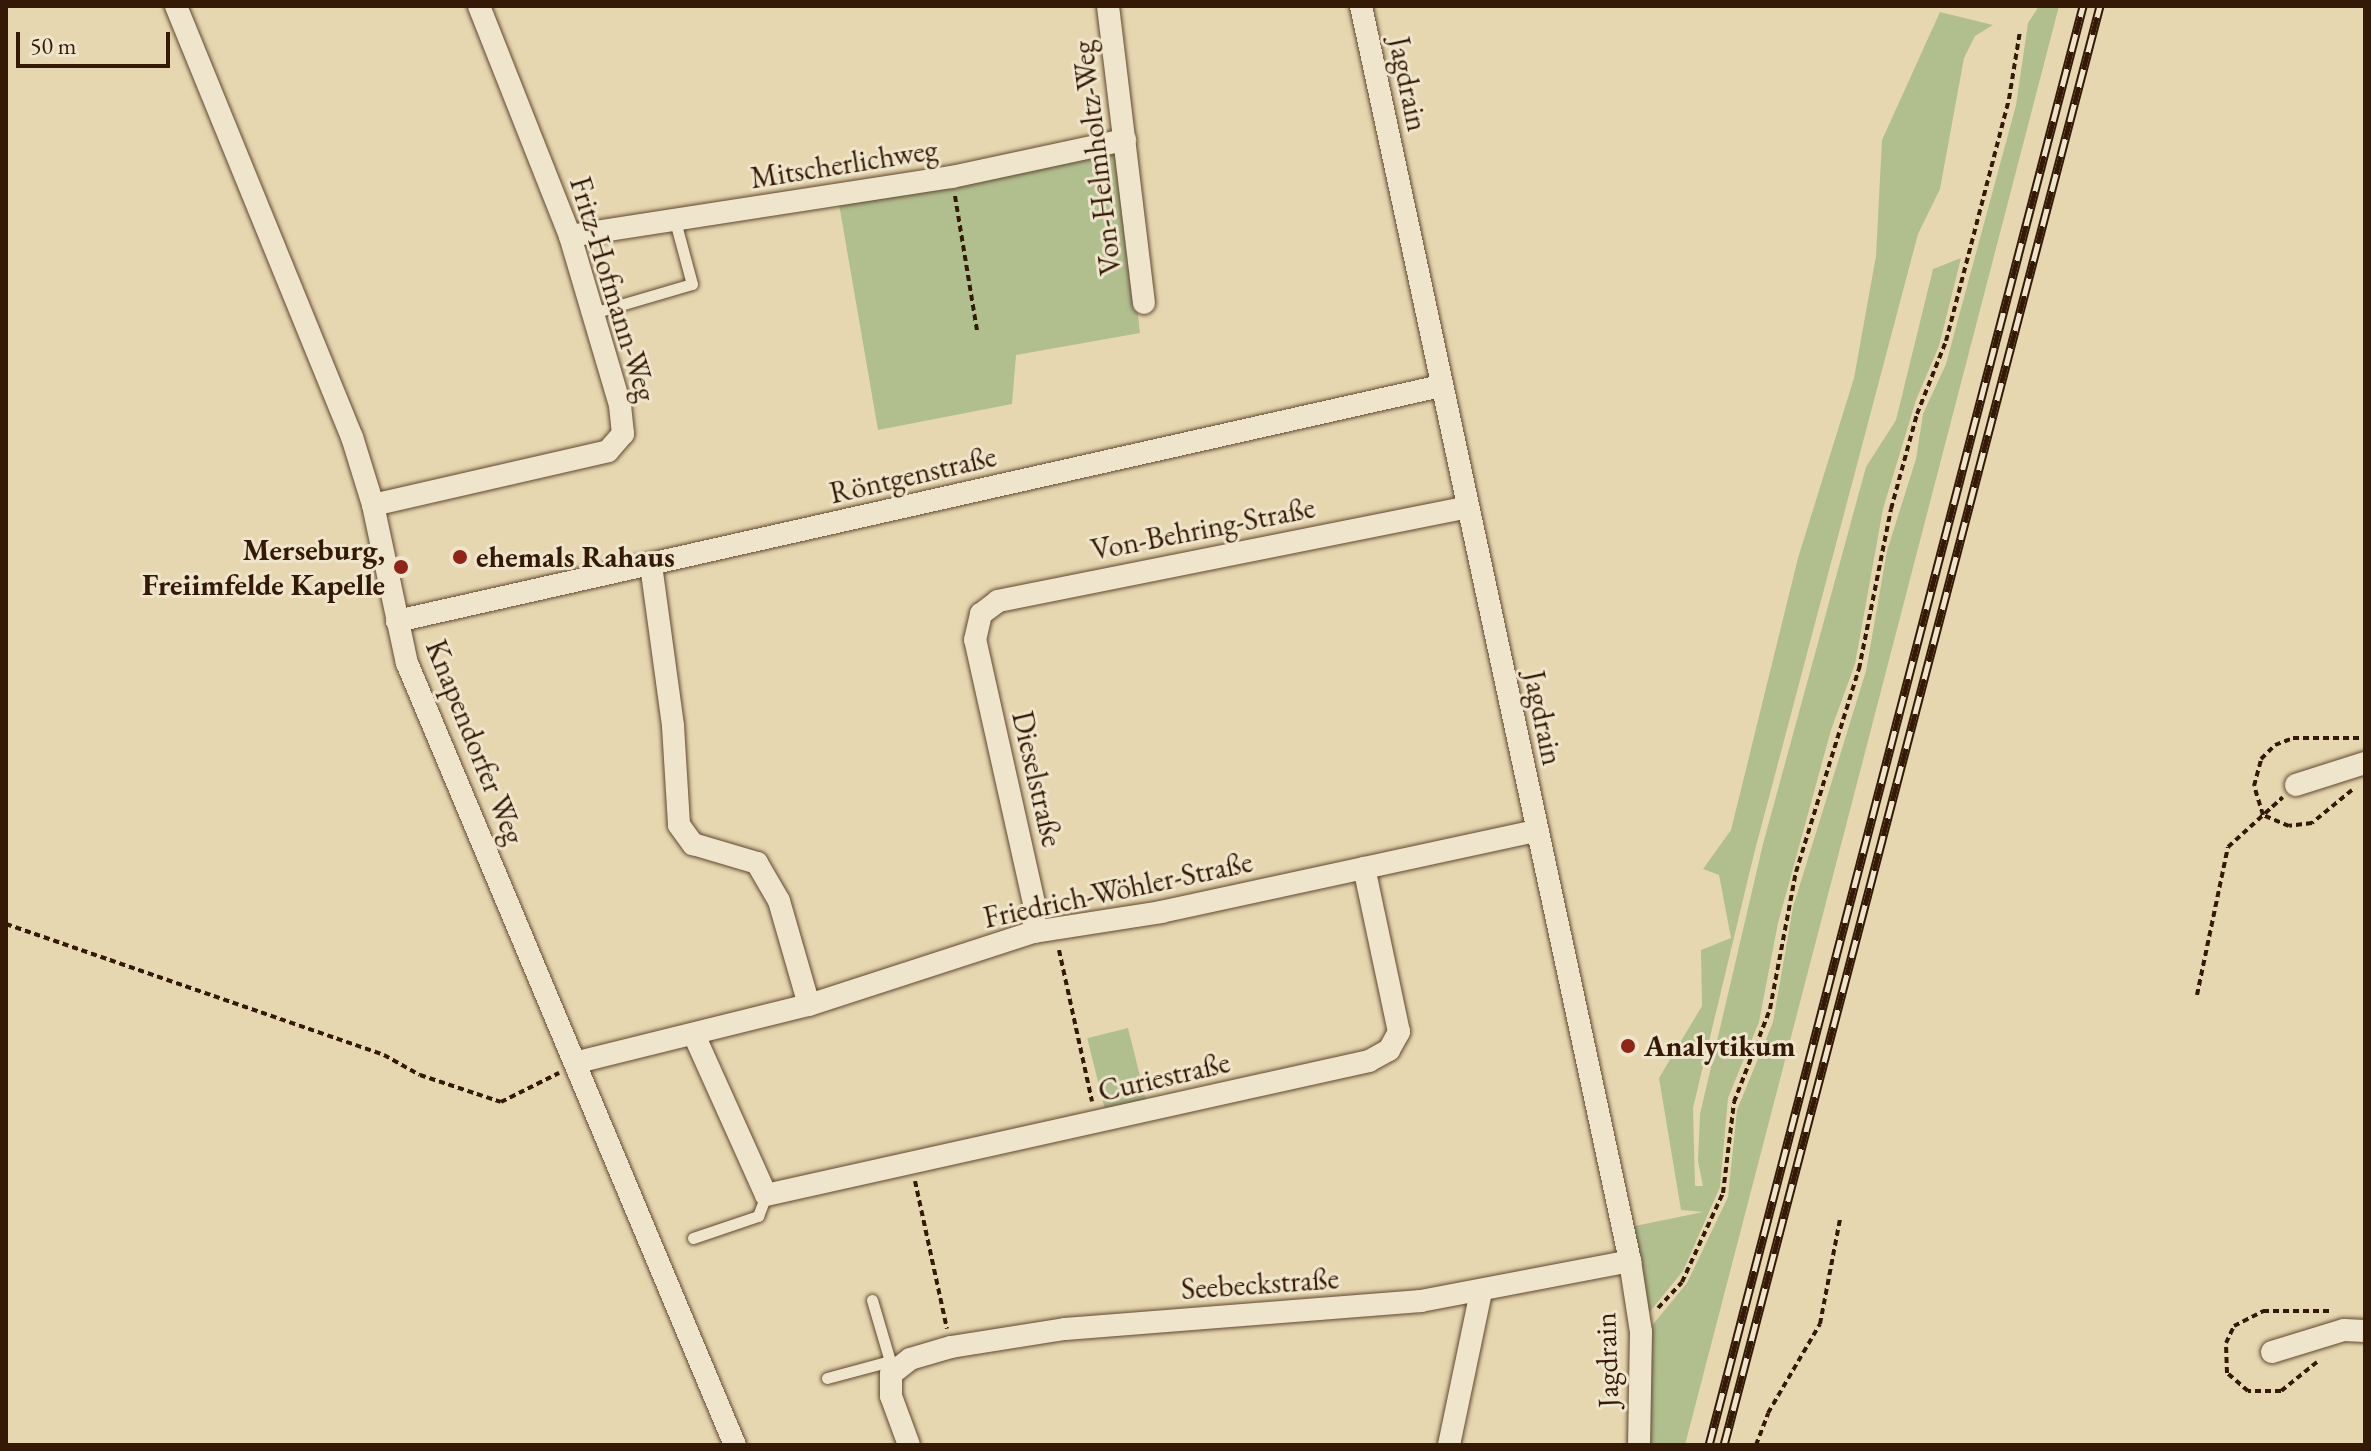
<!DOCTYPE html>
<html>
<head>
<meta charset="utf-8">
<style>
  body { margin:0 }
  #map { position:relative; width:2371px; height:1451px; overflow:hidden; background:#e7d7b0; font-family:"EB Garamond",serif }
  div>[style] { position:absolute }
  .green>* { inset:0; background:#b1bf8f; transform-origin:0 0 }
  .path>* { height:4px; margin-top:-2px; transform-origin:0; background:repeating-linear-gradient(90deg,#341906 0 6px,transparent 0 10px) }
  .roads { filter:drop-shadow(0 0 2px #614830) drop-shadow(0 0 2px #614830) }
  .lane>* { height:11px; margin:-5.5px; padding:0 5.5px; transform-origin:5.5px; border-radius:5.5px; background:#efe5cc }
  .street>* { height:22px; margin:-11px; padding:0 11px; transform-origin:11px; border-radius:11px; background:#efe5cc }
  .rail>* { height:9px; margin-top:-4.5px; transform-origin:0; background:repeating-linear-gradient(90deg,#efe5cc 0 18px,#341906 0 36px); box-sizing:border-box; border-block:2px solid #341906 }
  .dots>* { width:22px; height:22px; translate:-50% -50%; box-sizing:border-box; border:4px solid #efe5cc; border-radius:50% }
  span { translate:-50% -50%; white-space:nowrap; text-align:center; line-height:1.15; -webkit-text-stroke:6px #efe5cc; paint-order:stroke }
  .street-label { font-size:30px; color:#341906 }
  .poi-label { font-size:30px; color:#341906; font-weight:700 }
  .right { translate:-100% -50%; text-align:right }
  .left { translate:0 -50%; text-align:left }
  .frame { position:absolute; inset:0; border:8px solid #341906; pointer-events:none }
  .scale { position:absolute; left:16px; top:32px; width:154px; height:36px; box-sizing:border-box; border:4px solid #341906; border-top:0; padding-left:10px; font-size:24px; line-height:28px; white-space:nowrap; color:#341906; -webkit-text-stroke:6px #efe5cc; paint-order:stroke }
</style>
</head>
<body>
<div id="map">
  <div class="green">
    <i style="clip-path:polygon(2039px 6px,2059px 6px,1685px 1445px,1650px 1445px,1650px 1328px,1687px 1283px,1728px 1197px,1737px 1110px,1773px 1022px,1793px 907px,1866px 671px,1887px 551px,1916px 459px,1923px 414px,1946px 364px,2016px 105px,2028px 23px)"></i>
    <i style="clip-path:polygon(1940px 12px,1993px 25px,1975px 36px,1964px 58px,1940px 189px,1918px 234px,1754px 854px,1693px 1108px,1695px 1186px,1703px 1186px,1698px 1161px,1700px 1114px,1763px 844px,1866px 467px,1896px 420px,1933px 269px,1961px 258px,1939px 346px,1916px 400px,1883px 509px,1855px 664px,1831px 730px,1778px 923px,1759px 1022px,1728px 1098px,1720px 1187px,1683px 1271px,1648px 1314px,1630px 1227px,1703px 1212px,1681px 1210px,1659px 1078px,1702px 1006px,1701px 950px,1731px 938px,1719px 875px,1703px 869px,1731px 830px,1798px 558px,1854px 378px,1876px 256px,1882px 140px)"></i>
    <i style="clip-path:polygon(1120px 150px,1140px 333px,1016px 355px,1012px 404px,878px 430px,839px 204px)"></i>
    <i style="left:1128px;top:1028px;width:76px;height:42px;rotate:76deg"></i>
  </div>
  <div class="path">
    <i style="left:955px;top:196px;width:137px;rotate:80.7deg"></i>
    <i style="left:2352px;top:790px;width:52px;rotate:140.5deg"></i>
    <i style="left:2312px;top:823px;width:23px;rotate:173deg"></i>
    <i style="left:2289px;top:826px;width:28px;rotate:-157deg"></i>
    <i style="left:2263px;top:815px;width:30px;rotate:-107deg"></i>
    <i style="left:2254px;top:786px;width:28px;rotate:-75deg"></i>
    <i style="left:2261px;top:759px;width:20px;rotate:-45deg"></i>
    <i style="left:2275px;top:745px;width:19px;rotate:-21deg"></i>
    <i style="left:2293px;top:738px;width:72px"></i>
    <i style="left:6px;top:924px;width:400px;rotate:19.1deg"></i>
    <i style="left:384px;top:1055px;width:41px;rotate:29.1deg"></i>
    <i style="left:420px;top:1075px;width:85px;rotate:18.4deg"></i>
    <i style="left:501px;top:1102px;width:65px;rotate:-26.6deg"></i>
    <i style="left:1059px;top:950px;width:155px;rotate:77.7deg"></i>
    <i style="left:2197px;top:995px;width:151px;rotate:-78.2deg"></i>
    <i style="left:2228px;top:847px;width:74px;rotate:-42.3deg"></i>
    <i style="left:915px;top:1181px;width:151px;rotate:77.8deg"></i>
    <i style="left:1658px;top:1308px;width:35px;rotate:-47deg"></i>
    <i style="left:1682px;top:1282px;width:98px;rotate:-65.3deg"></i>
    <i style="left:1723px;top:1193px;width:92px;rotate:-83.1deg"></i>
    <i style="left:1734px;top:1102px;width:100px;rotate:-68.8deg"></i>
    <i style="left:1770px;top:1009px;width:139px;rotate:-79.3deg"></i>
    <i style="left:1796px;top:872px;width:213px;rotate:-72.8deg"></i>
    <i style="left:1859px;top:669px;width:163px;rotate:-78.7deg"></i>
    <i style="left:1891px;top:509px;width:98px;rotate:-74.7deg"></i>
    <i style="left:1917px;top:414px;width:79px;rotate:-68.3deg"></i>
    <i style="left:1946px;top:341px;width:250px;rotate:-75.4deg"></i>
    <i style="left:2009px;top:99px;width:69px;rotate:-80.8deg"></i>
    <i style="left:2317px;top:1362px;width:46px;rotate:141.1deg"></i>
    <i style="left:2281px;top:1391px;width:33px;rotate:180deg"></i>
    <i style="left:2248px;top:1391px;width:28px;rotate:-139deg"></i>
    <i style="left:2227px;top:1373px;width:30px;rotate:-92deg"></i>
    <i style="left:2226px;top:1343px;width:19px;rotate:-65deg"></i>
    <i style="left:2234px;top:1326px;width:33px;rotate:-27deg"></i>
    <i style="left:2263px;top:1311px;width:68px"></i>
    <i style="left:1756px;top:1445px;width:34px;rotate:-69deg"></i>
    <i style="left:1768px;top:1413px;width:103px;rotate:-59.7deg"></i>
    <i style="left:1820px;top:1324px;width:107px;rotate:-79.2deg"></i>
  </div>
  <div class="roads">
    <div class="lane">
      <i style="left:593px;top:313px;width:103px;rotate:-16.3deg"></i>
      <i style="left:692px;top:284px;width:65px;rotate:-105.1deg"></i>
      <i style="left:693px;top:1238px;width:69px;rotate:-18.7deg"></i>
      <i style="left:758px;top:1216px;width:22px;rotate:-69deg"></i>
      <i style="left:872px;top:1300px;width:64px;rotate:73.6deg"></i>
      <i style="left:827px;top:1378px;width:65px;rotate:-15.1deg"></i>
      <i style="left:890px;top:1361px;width:9px;rotate:41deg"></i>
    </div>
    <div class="street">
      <i style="left:176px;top:6px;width:466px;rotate:67.8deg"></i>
      <i style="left:352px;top:437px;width:71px;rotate:72.8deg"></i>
      <i style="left:373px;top:505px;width:162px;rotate:77.9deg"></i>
      <i style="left:407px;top:663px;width:848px;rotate:67.25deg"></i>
      <i style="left:1108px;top:6px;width:299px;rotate:83.1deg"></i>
      <i style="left:1361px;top:6px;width:1284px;rotate:77.9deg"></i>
      <i style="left:1630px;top:1261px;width:72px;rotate:81.2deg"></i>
      <i style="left:1641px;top:1332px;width:113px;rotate:91deg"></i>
      <i style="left:570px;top:236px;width:387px;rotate:-8.8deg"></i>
      <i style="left:952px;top:177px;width:177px;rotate:-12.1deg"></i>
      <i style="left:373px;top:505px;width:241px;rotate:-12.9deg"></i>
      <i style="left:608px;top:451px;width:23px;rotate:-49deg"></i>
      <i style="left:623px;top:434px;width:29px;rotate:-96deg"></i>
      <i style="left:620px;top:405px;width:176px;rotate:-106.5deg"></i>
      <i style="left:570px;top:236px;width:247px;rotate:-111.6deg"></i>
      <i style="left:651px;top:565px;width:162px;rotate:82.2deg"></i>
      <i style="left:673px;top:726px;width:99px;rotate:86.5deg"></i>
      <i style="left:679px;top:825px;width:24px;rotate:54deg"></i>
      <i style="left:693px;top:844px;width:67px;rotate:16.5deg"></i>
      <i style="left:757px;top:863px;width:44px;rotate:59.9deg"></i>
      <i style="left:779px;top:901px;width:108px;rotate:73.9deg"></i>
      <i style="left:397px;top:621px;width:1070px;rotate:-12.69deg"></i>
      <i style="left:2296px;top:785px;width:72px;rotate:-17.7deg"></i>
      <i style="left:1034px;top:932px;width:29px;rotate:-90deg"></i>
      <i style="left:1034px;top:903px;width:270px;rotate:-102.6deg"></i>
      <i style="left:975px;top:640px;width:27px;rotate:-77deg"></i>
      <i style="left:981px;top:614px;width:21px;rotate:-37deg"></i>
      <i style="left:998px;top:601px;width:478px;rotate:-11.3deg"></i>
      <i style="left:695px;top:1037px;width:173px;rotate:65.8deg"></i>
      <i style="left:766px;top:1195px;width:618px;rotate:-12.53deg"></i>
      <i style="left:1369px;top:1061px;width:23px;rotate:-29deg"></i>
      <i style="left:1389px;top:1050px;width:21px;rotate:-61deg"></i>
      <i style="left:1399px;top:1032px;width:168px;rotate:-102deg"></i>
      <i style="left:578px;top:1062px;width:238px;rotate:-13.9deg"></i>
      <i style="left:809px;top:1005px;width:237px;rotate:-18deg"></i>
      <i style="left:1034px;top:932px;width:129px;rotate:-8.9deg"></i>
      <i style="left:1161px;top:912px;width:385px;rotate:-12.2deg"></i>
      <i style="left:2272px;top:1352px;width:75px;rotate:-17deg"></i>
      <i style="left:2344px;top:1330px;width:21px;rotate:3deg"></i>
      <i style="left:909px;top:1445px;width:52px;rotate:-110.2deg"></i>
      <i style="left:891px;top:1396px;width:22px;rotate:-90deg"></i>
      <i style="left:891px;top:1374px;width:24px;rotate:-38deg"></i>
      <i style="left:910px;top:1359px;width:43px;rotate:-16.3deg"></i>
      <i style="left:951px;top:1347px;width:115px;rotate:-9deg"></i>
      <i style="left:1065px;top:1329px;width:357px;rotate:-4.5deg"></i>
      <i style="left:1421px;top:1301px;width:213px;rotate:-10.8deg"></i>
      <i style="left:1449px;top:1445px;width:156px;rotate:-78.2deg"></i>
    </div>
  </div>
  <div class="rail">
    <i style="left:1709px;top:1445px;width:1487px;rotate:-75.43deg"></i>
    <i style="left:1724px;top:1445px;width:1487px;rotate:-75.36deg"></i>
  </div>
  <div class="dots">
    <i style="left:460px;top:557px;background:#8f2418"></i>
    <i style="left:401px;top:567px;background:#8f2418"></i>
    <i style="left:1628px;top:1046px;background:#8f2418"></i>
  </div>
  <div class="street-label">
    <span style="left:1408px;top:84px;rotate:78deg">Jagdrain</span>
    <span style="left:1097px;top:158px;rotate:-97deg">Von-Helmholtz-Weg</span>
    <span style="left:844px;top:164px;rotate:-9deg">Mitscherlichweg</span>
    <span style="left:613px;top:289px;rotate:73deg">Fritz-Hofmann-Weg</span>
    <span style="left:913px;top:475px;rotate:-13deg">Röntgenstraße</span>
    <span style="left:1203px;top:529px;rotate:-11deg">Von-Behring-Straße</span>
    <span style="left:1543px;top:718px;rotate:78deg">Jagdrain</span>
    <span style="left:475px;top:742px;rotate:68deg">Knapendorfer Weg</span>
    <span style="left:1037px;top:779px;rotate:77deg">Dieselstraße</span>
    <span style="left:1118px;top:890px;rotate:-12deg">Friedrich-Wöhler-Straße</span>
    <span style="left:1164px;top:1077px;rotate:-13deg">Curiestraße</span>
    <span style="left:1260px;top:1284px;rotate:-4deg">Seebeckstraße</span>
    <span style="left:1607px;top:1360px;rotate:-92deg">Jagdrain</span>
  </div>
  <div class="poi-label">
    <span class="right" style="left:385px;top:567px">Merseburg,<br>Freiimfelde Kapelle</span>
    <span class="left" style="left:476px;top:557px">ehemals Rahaus</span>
    <span class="left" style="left:1644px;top:1046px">Analytikum</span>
  </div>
  <div class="frame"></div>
  <div class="scale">50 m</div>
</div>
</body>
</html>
